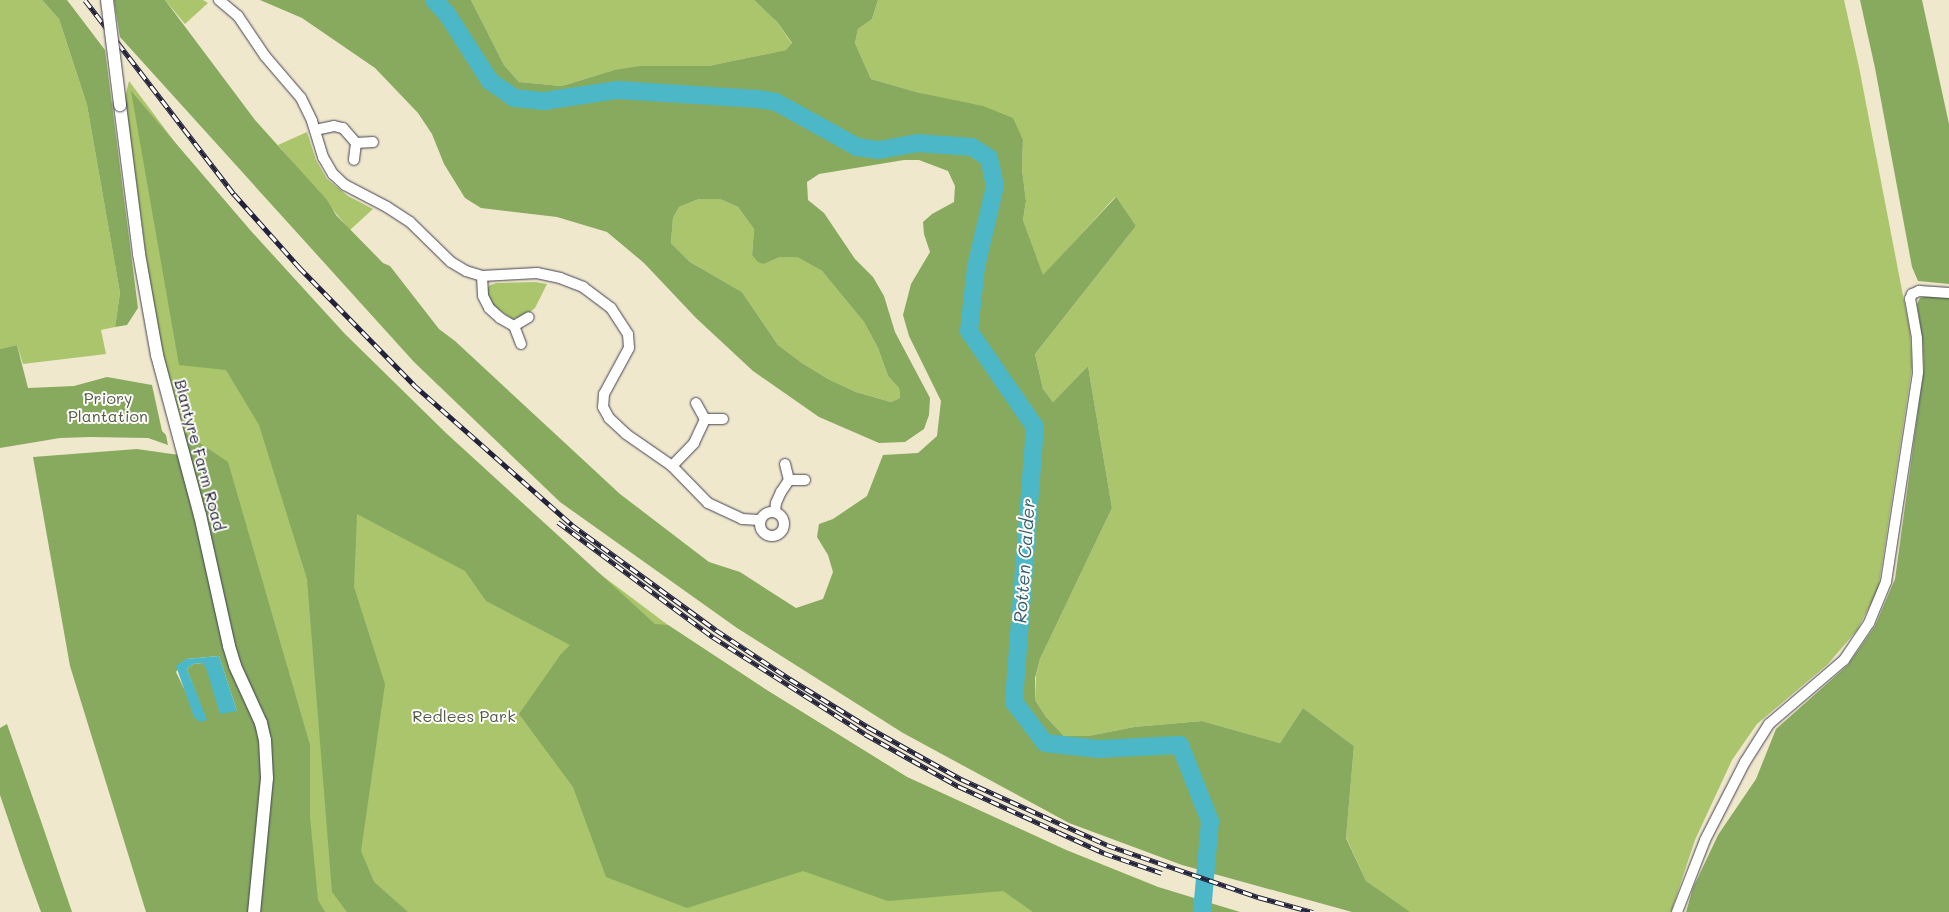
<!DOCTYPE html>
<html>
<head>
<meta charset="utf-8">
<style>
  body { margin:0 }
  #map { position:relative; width:1949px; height:912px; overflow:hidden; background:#f0e8cd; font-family:Mali,sans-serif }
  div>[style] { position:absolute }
  .green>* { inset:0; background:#aac56b }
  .forest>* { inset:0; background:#87aa5f }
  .water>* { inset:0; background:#4cb8c7 }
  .river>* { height:18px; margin:-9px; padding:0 9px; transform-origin:9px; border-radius:9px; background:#4cb8c7 }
  .roads { filter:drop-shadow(0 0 1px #414051) drop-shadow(0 0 1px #414051) }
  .minor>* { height:10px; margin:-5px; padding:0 5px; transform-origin:5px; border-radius:5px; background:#fff }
  .minor>.ring { margin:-5px; padding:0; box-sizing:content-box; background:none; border:10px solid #fff; border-radius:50% }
  .major>* { height:12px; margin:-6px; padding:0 6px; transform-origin:6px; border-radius:6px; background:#fff }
  .rail>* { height:5px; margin-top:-2.5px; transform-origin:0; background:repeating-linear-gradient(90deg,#fdfcf7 0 9px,#22223b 0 18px); box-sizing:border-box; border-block:1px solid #22223b }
  .bridges { filter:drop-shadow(0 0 1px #414051) drop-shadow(0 0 1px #414051) }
  .major-bridge>* { height:12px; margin:-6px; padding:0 6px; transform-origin:6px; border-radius:6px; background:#fff }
  span { translate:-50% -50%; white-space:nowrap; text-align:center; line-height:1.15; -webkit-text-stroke:4px #fdfcf7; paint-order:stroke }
  .park-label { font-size:16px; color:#525b4c }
  .street-label { font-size:16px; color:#22223b }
  .water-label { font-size:18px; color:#335e73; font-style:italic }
</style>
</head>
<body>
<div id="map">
  <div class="green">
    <i style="clip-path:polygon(0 0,42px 0,59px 19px,87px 105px,120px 293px,115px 327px,101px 330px,106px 354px,23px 364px,17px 345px,0 349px)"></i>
    <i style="clip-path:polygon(165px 0,203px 0,208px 3px,185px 24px)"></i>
    <i style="clip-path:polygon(471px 0,754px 0,778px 23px,792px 44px,786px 50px,708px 66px,614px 70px,562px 86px,519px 82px,504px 65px)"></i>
    <i style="clip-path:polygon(878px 0,1844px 0,1859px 67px,1910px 332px,1912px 367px,1878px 590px,1857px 630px,1828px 664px,1757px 724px,1732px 760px,1695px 840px,1671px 912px,1410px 912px,1404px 910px,1366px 881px,1346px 837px,1354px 746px,1303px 708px,1280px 743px,1202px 721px,1134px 727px,1088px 736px,1064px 736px,1046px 717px,1035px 700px,1036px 675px,1040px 659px,1112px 508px,1088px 366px,1053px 402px,1043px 389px,1035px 354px,1136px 226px,1115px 197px,1043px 276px,1023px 220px,1026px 201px,1022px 169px,1023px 140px,920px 93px,871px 79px,855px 43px,858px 29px,872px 19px)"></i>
    <i style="clip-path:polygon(129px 81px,240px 229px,417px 413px,552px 538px,668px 625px,765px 689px,907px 777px,1066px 850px,1156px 886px,1160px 912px,259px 912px,242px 670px,165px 363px,151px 294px,125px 97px)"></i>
    <i style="clip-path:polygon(307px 132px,316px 160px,327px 179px,348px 196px,373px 209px,350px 230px,278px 145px)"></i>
    <i style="clip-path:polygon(699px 199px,720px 199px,738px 207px,754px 229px,752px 255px,764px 264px,780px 257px,797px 257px,822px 271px,864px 322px,878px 348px,888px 376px,899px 388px,900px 398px,891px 402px,856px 392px,828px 379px,802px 363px,778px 345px,742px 292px,690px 262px,671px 243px,673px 218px,679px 207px)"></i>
    <i style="clip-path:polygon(535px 282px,547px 284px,535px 308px,525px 316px,512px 319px,490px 303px,487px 289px,490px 285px,497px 283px)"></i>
  </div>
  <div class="forest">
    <i style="clip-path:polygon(42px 0,67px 0,105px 50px,138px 308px,127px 325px,115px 327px,120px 293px,87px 105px,59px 19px)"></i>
    <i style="clip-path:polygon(evenodd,114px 0,165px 0,255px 120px,327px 200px,336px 215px,383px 263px,390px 266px,439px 329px,455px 341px,620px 494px,709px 562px,740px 572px,796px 608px,823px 599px,833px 572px,828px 555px,817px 537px,819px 524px,833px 519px,867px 496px,883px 455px,918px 453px,937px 436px,941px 401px,909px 336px,903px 315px,911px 284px,930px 252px,924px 234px,923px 222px,932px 214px,954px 202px,955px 186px,948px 171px,919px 160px,904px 160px,819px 174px,807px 182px,808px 200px,824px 213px,855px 259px,873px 277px,884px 296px,895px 332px,930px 398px,929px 415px,924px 429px,905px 442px,879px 443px,819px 417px,753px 371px,696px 318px,644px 263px,607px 232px,557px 217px,481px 208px,465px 198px,444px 164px,432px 134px,418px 113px,375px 68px,302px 18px,260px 0,471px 0,504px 65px,519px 82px,562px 86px,614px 70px,640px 66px,708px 66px,786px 50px,792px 43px,778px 23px,754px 0,878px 0,872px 19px,858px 29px,855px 43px,871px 79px,920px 93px,983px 106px,1013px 118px,1023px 140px,1022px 169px,1026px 201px,1023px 220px,1043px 275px,1116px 197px,1136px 226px,1035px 354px,1043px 389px,1053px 402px,1088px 366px,1112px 508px,1040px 659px,1035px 678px,1035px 700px,1046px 717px,1064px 736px,1088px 736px,1134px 727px,1202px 721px,1280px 743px,1303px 708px,1354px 746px,1346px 838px,1366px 881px,1410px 912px,1352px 912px,1182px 865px,1069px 823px,903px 733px,737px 628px,560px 502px,414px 362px,120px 37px,114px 0,699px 199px,720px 199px,738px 207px,754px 229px,752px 255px,758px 262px,764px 264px,780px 257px,797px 257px,822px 271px,864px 322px,878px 348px,888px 376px,899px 388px,900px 398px,891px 402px,856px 392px,828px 379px,802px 363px,778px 345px,742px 292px,690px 262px,671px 243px,673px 218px,679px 207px,699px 199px)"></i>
    <i style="clip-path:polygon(1860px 0,1922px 0,1949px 124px,1949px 284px,1918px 281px,1912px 267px,1875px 68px)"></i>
    <i style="clip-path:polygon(131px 91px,251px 231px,345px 334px,446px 433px,655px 624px,668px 625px,765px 689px,907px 777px,1066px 850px,1155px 886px,1240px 912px,1033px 912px,1003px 891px,888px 901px,803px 871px,687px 908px,606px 877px,573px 787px,519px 714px,561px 654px,570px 645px,486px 601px,465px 571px,357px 514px,354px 587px,385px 684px,361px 851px,374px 882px,408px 912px,347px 912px,332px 892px,307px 579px,259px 425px,226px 370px,179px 365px)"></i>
    <i style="clip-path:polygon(1927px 296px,1949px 297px,1949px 912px,1686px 912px,1693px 888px,1718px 835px,1756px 779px,1776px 729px,1848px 665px,1875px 626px,1895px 579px,1924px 368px,1923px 343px,1917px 304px,1920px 298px)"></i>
    <i style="clip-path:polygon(17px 345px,28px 388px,74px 386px,107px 377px,152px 385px,162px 431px,166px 435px,168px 445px,148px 438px,90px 437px,60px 438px,0 448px,0 349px)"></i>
    <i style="clip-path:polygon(182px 431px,228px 462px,310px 745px,310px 817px,318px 900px,325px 912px,259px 912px,272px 779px,233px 640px)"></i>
    <i style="clip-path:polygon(evenodd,137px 449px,179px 455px,259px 737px,263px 769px,249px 912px,146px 912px,70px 666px,33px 457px,137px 449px,219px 656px,237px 711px,203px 663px,193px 664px,187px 669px,206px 720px,187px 695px,176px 672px,186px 659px,219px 656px)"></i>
    <i style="clip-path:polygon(7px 724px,42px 824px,72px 912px,41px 912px,23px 863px,0 795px,0 728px)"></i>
  </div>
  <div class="water">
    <i style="clip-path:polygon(219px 656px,237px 711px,220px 714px,207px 671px,203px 663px,193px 664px,187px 669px,207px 720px,200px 722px,194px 717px,176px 666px,186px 659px)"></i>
  </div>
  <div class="river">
    <i style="left:434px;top:0;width:19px;rotate:47deg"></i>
    <i style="left:447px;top:14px;width:80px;rotate:57.3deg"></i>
    <i style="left:490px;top:81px;width:29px;rotate:35deg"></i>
    <i style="left:514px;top:98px;width:30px;rotate:6deg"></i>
    <i style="left:544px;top:101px;width:75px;rotate:-8.5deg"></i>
    <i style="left:618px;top:90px;width:140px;rotate:3.7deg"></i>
    <i style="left:758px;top:99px;width:18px;rotate:9deg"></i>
    <i style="left:776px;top:102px;width:93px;rotate:29.1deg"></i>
    <i style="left:857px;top:147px;width:22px;rotate:8deg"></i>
    <i style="left:879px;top:150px;width:39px;rotate:-10deg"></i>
    <i style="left:917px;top:143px;width:55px;rotate:4.2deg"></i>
    <i style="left:972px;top:147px;width:20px;rotate:33deg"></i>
    <i style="left:989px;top:158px;width:29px;rotate:78deg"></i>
    <i style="left:995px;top:186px;width:83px;rotate:103.2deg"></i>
    <i style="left:976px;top:267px;width:64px;rotate:96.2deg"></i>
    <i style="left:969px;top:331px;width:116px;rotate:55.5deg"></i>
    <i style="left:1035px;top:427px;width:276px;rotate:94.4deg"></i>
    <i style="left:1014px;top:702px;width:51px;rotate:52.9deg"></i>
    <i style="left:1045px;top:743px;width:53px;rotate:6.5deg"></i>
    <i style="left:1098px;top:749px;width:82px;rotate:-2.8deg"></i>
    <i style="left:1180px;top:745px;width:82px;rotate:68.5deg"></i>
    <i style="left:1210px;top:821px;width:91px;rotate:95deg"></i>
  </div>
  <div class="roads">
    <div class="minor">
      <i style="left:219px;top:0;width:25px;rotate:40deg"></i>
      <i style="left:238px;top:16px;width:48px;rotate:56deg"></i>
      <i style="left:265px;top:56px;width:55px;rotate:49.4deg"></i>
      <i style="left:301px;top:98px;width:25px;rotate:64deg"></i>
      <i style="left:312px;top:121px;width:38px;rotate:73deg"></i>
      <i style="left:323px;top:157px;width:20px;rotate:60deg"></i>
      <i style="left:333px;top:174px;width:16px;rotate:43deg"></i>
      <i style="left:345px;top:185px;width:47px;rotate:27.6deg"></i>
      <i style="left:387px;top:207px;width:27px;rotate:33deg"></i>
      <i style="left:410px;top:222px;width:57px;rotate:44.3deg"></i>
      <i style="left:451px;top:262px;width:17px;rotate:31deg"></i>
      <i style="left:466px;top:271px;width:17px;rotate:17deg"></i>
      <i style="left:482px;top:276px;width:55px;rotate:-3.1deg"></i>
      <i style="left:537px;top:273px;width:24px;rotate:12deg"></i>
      <i style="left:560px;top:278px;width:25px;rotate:21deg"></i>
      <i style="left:583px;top:287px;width:35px;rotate:37deg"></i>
      <i style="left:611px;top:308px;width:31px;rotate:57deg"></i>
      <i style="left:628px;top:334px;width:14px;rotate:86deg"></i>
      <i style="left:629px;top:348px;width:52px;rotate:118.5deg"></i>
      <i style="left:604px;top:394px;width:13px;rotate:94deg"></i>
      <i style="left:603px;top:407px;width:13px;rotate:61deg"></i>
      <i style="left:609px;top:418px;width:23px;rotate:43deg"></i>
      <i style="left:626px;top:434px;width:56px;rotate:34.8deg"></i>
      <i style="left:672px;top:466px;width:52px;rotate:45.8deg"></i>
      <i style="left:708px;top:503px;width:38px;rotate:25deg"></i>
      <i style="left:742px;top:519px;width:17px;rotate:3deg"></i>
      <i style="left:315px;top:130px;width:19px;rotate:-12deg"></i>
      <i style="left:334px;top:126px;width:9px;rotate:13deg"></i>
      <i style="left:343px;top:128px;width:20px;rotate:49deg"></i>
      <i style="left:356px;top:143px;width:17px;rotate:97deg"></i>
      <i style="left:356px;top:143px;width:17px;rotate:-3deg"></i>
      <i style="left:482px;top:276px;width:20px;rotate:87deg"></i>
      <i style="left:483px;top:296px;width:13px;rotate:63deg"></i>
      <i style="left:489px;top:308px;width:15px;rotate:42deg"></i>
      <i style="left:500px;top:318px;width:16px;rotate:30deg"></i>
      <i style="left:521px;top:344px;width:19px;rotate:-111deg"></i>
      <i style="left:514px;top:326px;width:17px;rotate:-31deg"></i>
      <i style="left:696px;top:403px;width:18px;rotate:61deg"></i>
      <i style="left:705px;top:419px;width:18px"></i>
      <i style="left:785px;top:464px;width:16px;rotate:76deg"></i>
      <i style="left:672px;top:466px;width:32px;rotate:-46deg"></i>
      <i style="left:694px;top:443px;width:26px;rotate:-65deg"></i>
      <i class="ring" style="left:760px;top:512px;width:14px;height:14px"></i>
      <i style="left:775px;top:512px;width:9px;rotate:-84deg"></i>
      <i style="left:776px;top:503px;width:12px;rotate:-66deg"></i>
      <i style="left:781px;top:492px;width:14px;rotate:-56deg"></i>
      <i style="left:789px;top:480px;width:16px"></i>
      <i style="left:1677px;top:912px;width:77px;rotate:-68.7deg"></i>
      <i style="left:1705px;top:840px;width:88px;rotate:-62.9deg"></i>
      <i style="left:1745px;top:762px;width:45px;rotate:-57.7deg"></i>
      <i style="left:1769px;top:724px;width:99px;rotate:-40.5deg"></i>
      <i style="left:1844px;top:660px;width:45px;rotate:-56deg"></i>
      <i style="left:1869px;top:623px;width:44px;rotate:-67.5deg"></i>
      <i style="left:1886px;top:582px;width:212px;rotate:-81.3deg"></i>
      <i style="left:1918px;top:372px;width:34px;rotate:-92deg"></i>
      <i style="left:1917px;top:338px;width:40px;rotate:-100deg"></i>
      <i style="left:1910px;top:299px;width:5px;rotate:-68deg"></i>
      <i style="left:1912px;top:294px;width:8px;rotate:-23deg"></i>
      <i style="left:1919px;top:291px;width:30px;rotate:4deg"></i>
    </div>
    <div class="major">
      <i style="left:120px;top:105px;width:150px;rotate:82.7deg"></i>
      <i style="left:139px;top:254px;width:103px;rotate:79.9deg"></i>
      <i style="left:157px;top:355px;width:166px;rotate:75deg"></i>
      <i style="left:200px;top:515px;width:134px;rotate:77.5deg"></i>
      <i style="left:229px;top:646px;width:21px;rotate:73deg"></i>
      <i style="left:235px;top:666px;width:63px;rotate:65.5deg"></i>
      <i style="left:261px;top:723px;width:17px;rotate:77deg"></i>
      <i style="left:265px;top:740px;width:38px;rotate:87deg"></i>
      <i style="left:267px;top:778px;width:135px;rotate:95.5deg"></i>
    </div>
  </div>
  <div class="rail">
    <i style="left:85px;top:0;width:245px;rotate:52.5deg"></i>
    <i style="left:234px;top:194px;width:98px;rotate:48.3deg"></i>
    <i style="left:299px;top:267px;width:165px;rotate:45.7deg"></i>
    <i style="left:414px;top:385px;width:211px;rotate:41.5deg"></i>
    <i style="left:572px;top:525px;width:178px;rotate:36.1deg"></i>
    <i style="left:716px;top:630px;width:89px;rotate:33.5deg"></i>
    <i style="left:790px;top:679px;width:92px;rotate:31.6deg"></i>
    <i style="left:868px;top:727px;width:107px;rotate:29.2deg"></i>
    <i style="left:961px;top:779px;width:160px;rotate:24.3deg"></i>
    <i style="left:1107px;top:845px;width:160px;rotate:19deg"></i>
    <i style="left:1258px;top:897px;width:57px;rotate:15.3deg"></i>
    <i style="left:558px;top:522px;width:193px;rotate:36.6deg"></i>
    <i style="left:713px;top:637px;width:180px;rotate:32.5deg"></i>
    <i style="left:865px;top:734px;width:107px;rotate:29.2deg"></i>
    <i style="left:958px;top:786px;width:110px;rotate:24.7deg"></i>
    <i style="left:1058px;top:832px;width:51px;rotate:24.5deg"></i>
    <i style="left:1104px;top:853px;width:61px;rotate:19deg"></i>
  </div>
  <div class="bridges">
    <div class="major-bridge">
      <i style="left:107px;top:0;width:106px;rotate:82.9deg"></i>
    </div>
  </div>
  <div class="park-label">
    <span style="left:108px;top:407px">Priory<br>Plantation</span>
    <span style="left:464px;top:716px">Redlees Park</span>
  </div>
  <div class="street-label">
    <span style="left:200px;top:455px;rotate:75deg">Blantyre Farm Road</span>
  </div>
  <div class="water-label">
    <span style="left:1024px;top:561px;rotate:-86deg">Rotten Calder</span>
  </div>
</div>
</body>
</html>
